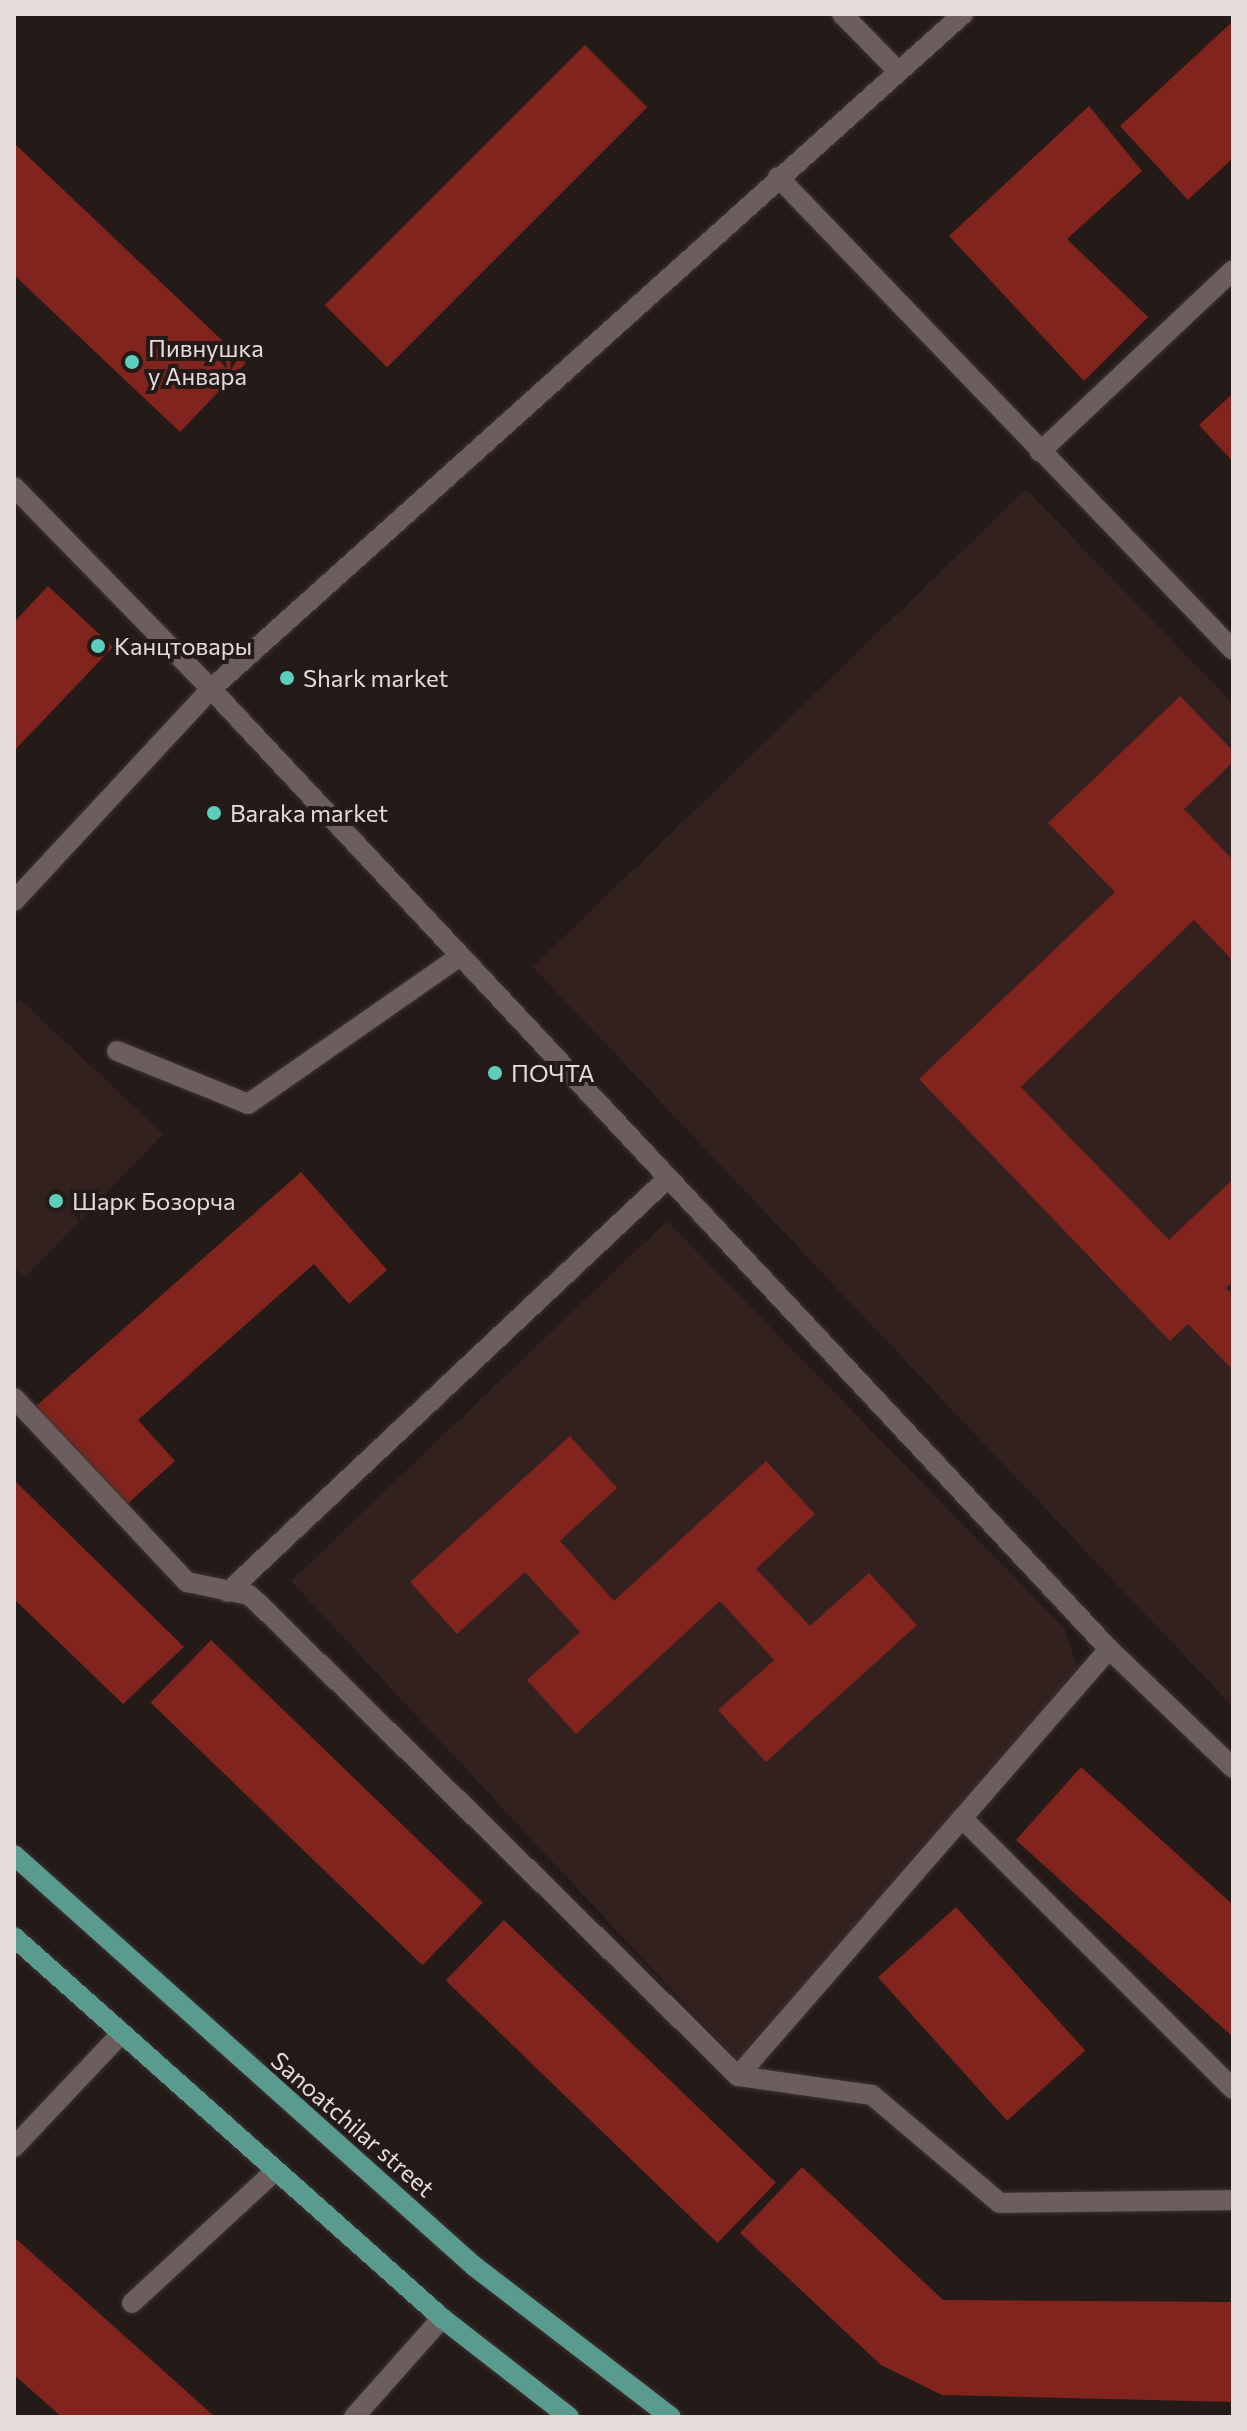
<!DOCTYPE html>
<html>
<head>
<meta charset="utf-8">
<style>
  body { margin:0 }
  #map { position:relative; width:1247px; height:2431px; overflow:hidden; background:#241a18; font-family:Commissioner,sans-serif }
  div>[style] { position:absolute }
  .built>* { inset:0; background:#32211f }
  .building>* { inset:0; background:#82241e; transform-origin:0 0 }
  .roads { filter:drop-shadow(0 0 2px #3c3433) drop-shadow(0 0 2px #3c3433) }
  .minor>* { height:20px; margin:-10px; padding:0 10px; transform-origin:10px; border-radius:10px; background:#6b5e5c }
  .major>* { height:20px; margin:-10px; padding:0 10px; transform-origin:10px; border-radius:10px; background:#5a9b8f }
  .dots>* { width:22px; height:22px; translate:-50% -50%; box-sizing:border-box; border:4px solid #241a18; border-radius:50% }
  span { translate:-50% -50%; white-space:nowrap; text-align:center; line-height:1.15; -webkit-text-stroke:8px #241a18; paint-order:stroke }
  .poi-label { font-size:24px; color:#e4dcdb }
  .left { translate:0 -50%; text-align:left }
  .street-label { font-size:24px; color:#e4dcdb }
  .frame { position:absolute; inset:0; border:16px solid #e4dcdb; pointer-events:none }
</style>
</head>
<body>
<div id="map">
  <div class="built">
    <i style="clip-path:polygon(1026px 489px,1233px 704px,1233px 1707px,533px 967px)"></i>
    <i style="clip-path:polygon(20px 999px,163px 1134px,25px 1278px,14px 1267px,14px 1006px)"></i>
    <i style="clip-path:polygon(667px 1221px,1064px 1628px,1078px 1668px,738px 2061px,291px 1581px)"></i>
  </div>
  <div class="building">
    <i style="clip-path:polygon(1233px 21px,1233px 158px,1188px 200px,1120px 126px)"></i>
    <i style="left:585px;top:45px;width:88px;height:368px;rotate:45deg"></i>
    <i style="clip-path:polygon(1089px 106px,1142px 171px,1067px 239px,1148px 317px,1084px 381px,949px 236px)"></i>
    <i style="clip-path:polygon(14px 143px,246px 363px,180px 432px,14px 275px)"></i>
    <i style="clip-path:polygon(1233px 393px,1233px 462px,1199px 425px)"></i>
    <i style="clip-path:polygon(48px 586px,113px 647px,14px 751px,14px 622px)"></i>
    <i style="clip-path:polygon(1180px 696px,1233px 751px,1233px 762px,1184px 809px,1233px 860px,1233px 961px,1194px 920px,1021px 1087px,1169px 1240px,1233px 1179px,1233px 1282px,1226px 1288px,1233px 1295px,1233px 1370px,1188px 1324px,1170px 1341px,919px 1079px,1115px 892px,1048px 823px)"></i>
    <i style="clip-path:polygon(301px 1172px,387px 1270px,349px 1304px,314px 1264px,138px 1420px,175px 1461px,124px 1507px,36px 1406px)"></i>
    <i style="clip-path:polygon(570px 1436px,617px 1488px,560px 1541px,614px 1601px,766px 1461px,815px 1514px,756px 1569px,810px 1626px,869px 1573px,917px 1625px,766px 1762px,718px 1710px,774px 1660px,720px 1601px,576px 1734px,527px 1680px,580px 1632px,525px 1572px,457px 1634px,410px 1582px)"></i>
    <i style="clip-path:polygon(14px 1480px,184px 1647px,123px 1704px,14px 1599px)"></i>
    <i style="left:211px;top:1640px;width:378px;height:87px;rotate:44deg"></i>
    <i style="clip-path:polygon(1081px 1767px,1233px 1905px,1233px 2037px,1016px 1840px)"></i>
    <i style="left:956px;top:1907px;width:193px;height:105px;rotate:48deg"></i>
    <i style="left:504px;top:1920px;width:378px;height:84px;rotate:44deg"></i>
    <i style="clip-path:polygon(802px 2167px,943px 2300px,1233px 2302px,1233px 2402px,942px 2395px,881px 2365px,740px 2233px)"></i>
    <i style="clip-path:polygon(14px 2237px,167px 2374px,215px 2417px,62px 2417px,14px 2375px)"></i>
  </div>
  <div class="roads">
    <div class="minor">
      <i style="left:842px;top:14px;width:80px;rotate:45.5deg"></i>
      <i style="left:778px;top:177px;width:656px;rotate:46.11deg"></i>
      <i style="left:1040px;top:452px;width:265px;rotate:-43.3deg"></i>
      <i style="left:14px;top:487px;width:282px;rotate:45.7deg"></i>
      <i style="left:211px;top:689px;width:1315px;rotate:46.91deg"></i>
      <i style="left:1109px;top:1649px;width:172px;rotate:43.8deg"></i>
      <i style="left:14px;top:901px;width:289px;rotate:-47.1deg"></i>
      <i style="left:211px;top:689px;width:1011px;rotate:-41.91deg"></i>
      <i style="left:117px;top:1051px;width:141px;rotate:22deg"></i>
      <i style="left:248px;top:1104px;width:259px;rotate:-34.9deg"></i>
      <i style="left:14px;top:1398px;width:253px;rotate:46.8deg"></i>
      <i style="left:187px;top:1582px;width:63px;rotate:11.8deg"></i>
      <i style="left:249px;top:1595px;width:13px;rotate:42deg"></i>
      <i style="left:259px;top:1604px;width:672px;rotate:44.58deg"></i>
      <i style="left:738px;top:2076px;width:135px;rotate:8.1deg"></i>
      <i style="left:872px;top:2095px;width:167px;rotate:40.2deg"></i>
      <i style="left:1000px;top:2203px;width:233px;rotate:-0.7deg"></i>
      <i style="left:228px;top:1592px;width:604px;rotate:-43.26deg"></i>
      <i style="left:962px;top:1818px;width:383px;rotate:45deg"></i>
      <i style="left:738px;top:2076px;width:566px;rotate:-49.01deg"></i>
      <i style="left:14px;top:2147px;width:156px;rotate:-46.6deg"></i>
      <i style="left:132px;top:2303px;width:195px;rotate:-42.7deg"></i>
      <i style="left:354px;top:2417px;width:132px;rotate:-48.4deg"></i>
    </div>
    <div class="major">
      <i style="left:14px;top:1855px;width:617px;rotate:41.78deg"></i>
      <i style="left:474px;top:2266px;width:248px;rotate:37.5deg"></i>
      <i style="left:14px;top:1937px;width:573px;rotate:41.68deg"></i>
      <i style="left:442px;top:2318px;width:161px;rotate:37.9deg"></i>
    </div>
  </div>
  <div class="dots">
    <i style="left:132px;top:362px;background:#5ccebb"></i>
    <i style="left:98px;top:646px;background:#5ccebb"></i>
    <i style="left:287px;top:678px;background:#5ccebb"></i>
    <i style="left:214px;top:813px;background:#5ccebb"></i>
    <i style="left:495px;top:1073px;background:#5ccebb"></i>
    <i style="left:56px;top:1201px;background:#5ccebb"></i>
  </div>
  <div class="poi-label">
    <span class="left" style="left:148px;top:362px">Пивнушка<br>у Анвара</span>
    <span class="left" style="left:114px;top:646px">Канцтовары</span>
    <span class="left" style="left:303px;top:678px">Shark market</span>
    <span class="left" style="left:230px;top:813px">Baraka market</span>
    <span class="left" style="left:511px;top:1073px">ПОЧТА</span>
    <span class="left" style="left:72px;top:1201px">Шарк Бозорча</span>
  </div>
  <div class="street-label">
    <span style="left:353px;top:2124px;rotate:41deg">Sanoatchilar street</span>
  </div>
  <div class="frame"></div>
</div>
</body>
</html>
